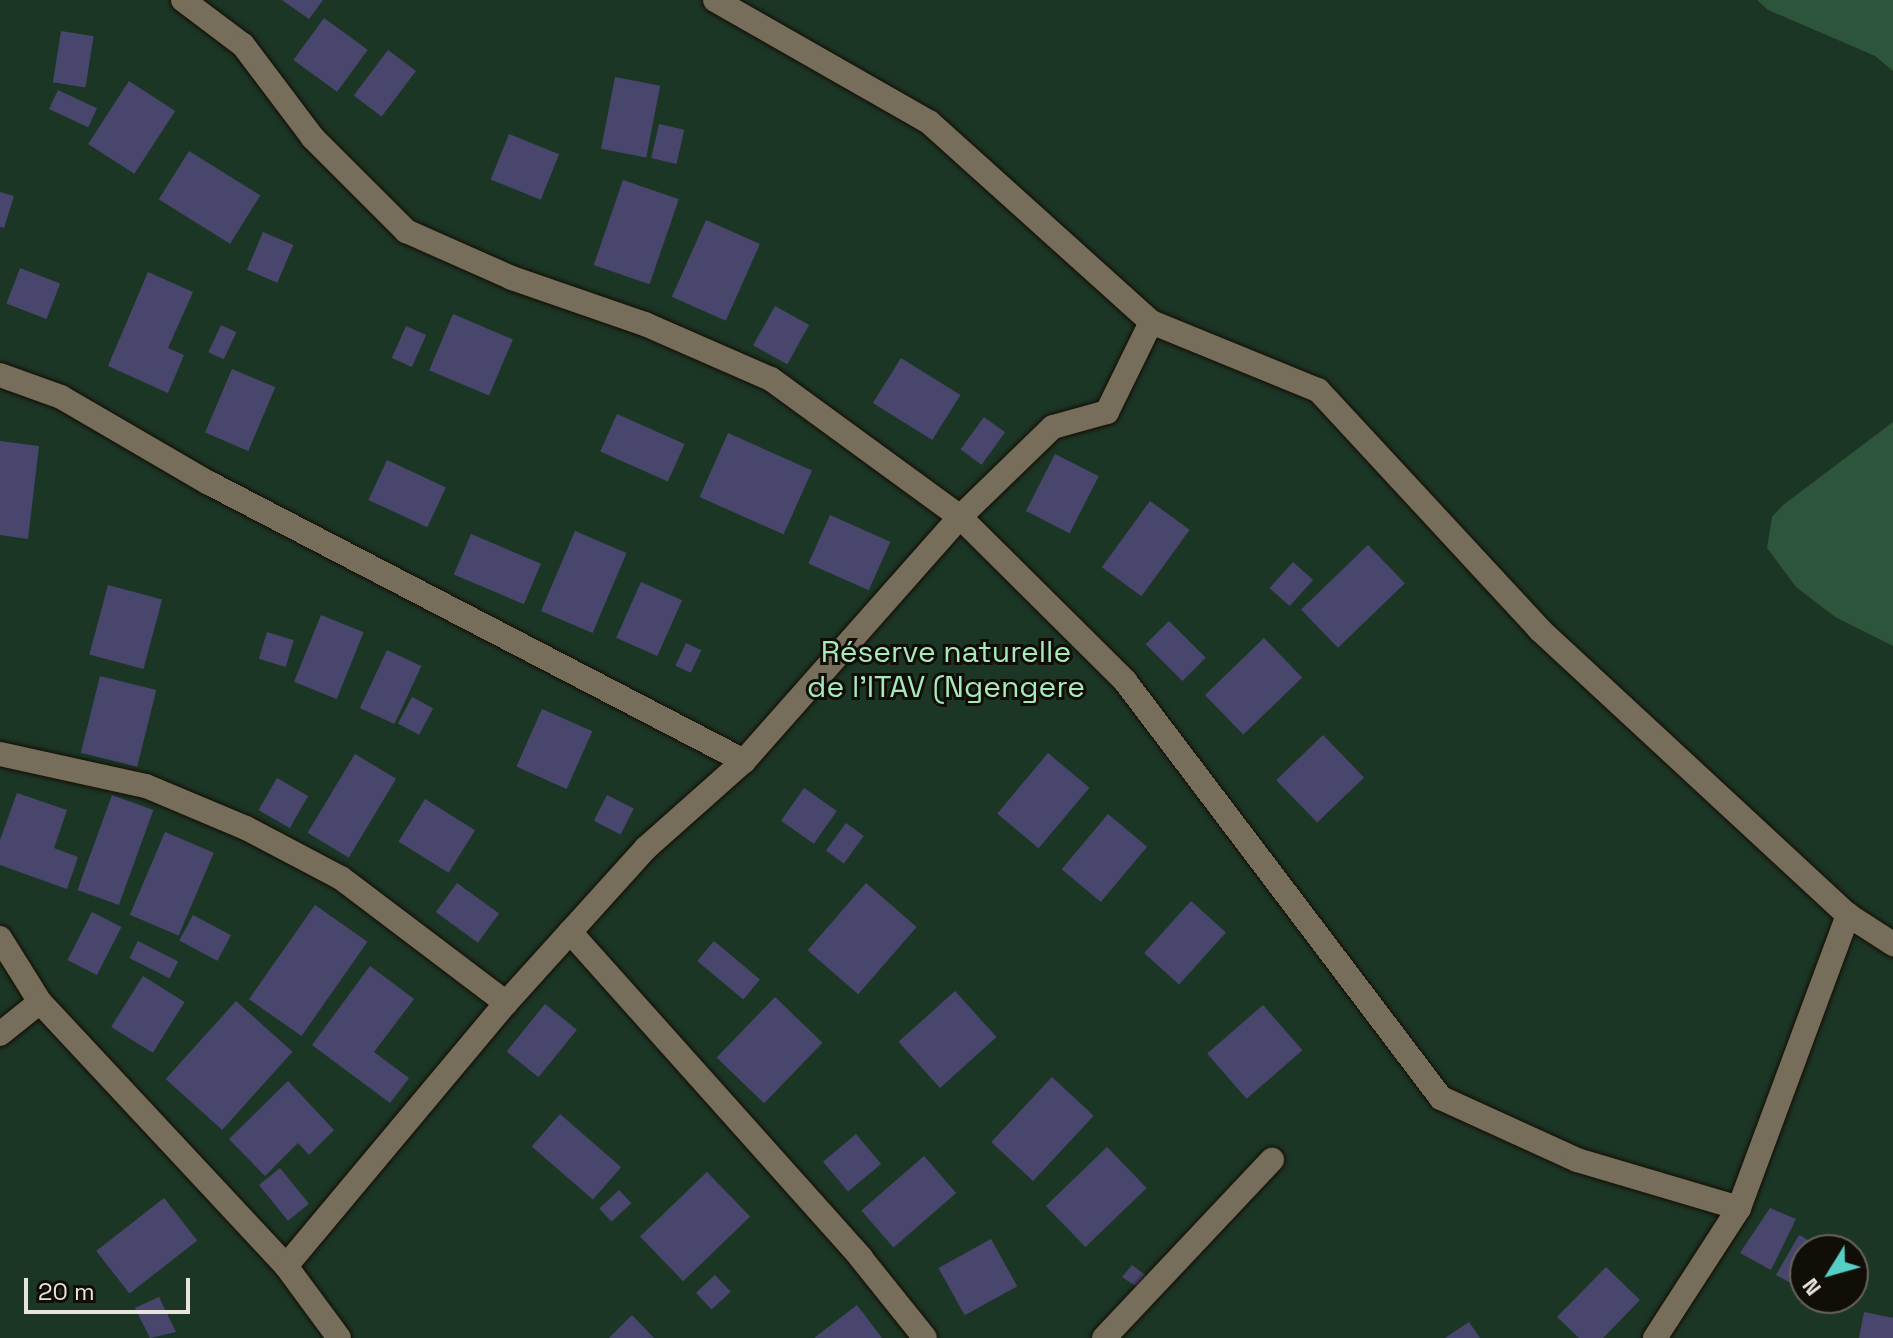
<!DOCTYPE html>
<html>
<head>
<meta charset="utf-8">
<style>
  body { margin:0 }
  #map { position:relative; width:1893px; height:1338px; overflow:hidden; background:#2c2414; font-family:"Space Grotesk",sans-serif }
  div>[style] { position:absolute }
  .green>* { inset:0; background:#1c3626 }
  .forest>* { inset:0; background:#2d553c }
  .building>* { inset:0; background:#49466d; transform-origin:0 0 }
  .roads { filter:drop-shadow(0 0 2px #140d01) drop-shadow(0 0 2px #140d01) }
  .street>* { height:24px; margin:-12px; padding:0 12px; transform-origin:12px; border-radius:12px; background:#766d5b }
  span { translate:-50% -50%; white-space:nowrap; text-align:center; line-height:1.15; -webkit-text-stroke:6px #110d07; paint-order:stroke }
  .park-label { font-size:30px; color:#a5e9bc }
  .north { position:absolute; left:1789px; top:1234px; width:80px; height:80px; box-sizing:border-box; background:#110d07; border:2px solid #67635b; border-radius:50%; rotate:233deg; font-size:22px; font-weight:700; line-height:32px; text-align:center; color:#e9e4da }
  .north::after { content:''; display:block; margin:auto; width:28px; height:36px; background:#56cec3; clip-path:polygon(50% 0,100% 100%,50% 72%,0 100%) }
  .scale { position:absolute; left:24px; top:1278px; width:166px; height:36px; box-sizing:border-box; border:4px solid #e9e4da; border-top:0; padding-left:10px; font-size:24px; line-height:28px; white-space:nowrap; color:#e9e4da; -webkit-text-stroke:6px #110d07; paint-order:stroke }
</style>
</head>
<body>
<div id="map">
  <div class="green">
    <i style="clip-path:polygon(evenodd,0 0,1757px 0,1768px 10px,1875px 56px,1893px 71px,1893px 422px,1783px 505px,1767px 548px,1796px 587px,1835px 617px,1893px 646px,1893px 1338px,0 1338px,0 0,1805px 1250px,1853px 1250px,1853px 1298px,1805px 1298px,1805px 1250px)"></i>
  </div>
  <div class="forest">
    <i style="clip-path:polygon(1757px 0,1893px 0,1893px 71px,1875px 56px,1768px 10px)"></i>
    <i style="clip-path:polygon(1893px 422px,1893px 646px,1835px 617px,1796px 587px,1767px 548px,1772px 517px,1783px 505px)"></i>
  </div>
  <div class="building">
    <i style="clip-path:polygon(282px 0,323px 0,309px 19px)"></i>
    <i style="left:324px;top:18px;width:54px;height:52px;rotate:36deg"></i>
    <i style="left:61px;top:31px;width:33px;height:52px;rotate:9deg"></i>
    <i style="left:388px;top:50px;width:35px;height:57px;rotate:37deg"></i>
    <i style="left:615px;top:77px;width:46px;height:73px;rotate:11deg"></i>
    <i style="left:129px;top:81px;width:55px;height:75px;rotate:33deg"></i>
    <i style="left:58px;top:90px;width:43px;height:21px;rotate:25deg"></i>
    <i style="left:659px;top:124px;width:26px;height:35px;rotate:13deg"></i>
    <i style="left:509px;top:134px;width:54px;height:49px;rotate:22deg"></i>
    <i style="left:189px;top:151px;width:84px;height:57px;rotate:32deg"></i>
    <i style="left:623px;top:180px;width:59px;height:90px;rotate:19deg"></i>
    <i style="clip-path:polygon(0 192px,14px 196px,4px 228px,0 227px)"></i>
    <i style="left:706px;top:220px;width:59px;height:84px;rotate:24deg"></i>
    <i style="left:263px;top:232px;width:33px;height:41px;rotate:23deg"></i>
    <i style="left:20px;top:268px;width:43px;height:38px;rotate:21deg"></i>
    <i style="clip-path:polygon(148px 272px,193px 292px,168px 348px,184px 355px,168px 393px,108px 366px)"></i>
    <i style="left:775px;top:306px;width:39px;height:45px;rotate:29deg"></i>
    <i style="left:453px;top:314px;width:65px;height:61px;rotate:23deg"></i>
    <i style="left:221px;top:325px;width:17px;height:30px;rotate:25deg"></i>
    <i style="left:406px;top:326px;width:22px;height:35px;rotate:24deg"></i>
    <i style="left:901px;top:358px;width:70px;height:53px;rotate:32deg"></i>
    <i style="left:232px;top:369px;width:47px;height:69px;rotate:23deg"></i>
    <i style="left:617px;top:414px;width:74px;height:41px;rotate:24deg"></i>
    <i style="left:984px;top:417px;width:26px;height:40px;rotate:36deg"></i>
    <i style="left:728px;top:433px;width:92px;height:70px;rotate:24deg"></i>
    <i style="clip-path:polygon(0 441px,39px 446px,28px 539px,0 535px)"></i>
    <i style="left:1055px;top:454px;width:49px;height:64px;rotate:27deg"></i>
    <i style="left:387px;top:460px;width:65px;height:44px;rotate:25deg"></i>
    <i style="left:1150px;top:501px;width:49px;height:82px;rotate:36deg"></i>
    <i style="left:830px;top:515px;width:66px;height:53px;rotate:24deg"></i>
    <i style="left:575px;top:531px;width:56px;height:87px;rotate:23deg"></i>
    <i style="left:471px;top:534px;width:76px;height:44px;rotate:23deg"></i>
    <i style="left:1368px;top:545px;width:53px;height:93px;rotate:46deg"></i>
    <i style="left:1293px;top:562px;width:27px;height:35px;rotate:42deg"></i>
    <i style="left:641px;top:582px;width:45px;height:61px;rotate:24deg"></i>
    <i style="left:108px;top:585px;width:56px;height:72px;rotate:15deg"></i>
    <i style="left:321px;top:615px;width:46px;height:72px;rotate:22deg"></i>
    <i style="left:1169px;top:621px;width:52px;height:33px;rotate:45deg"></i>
    <i style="left:267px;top:632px;width:28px;height:28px;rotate:17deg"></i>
    <i style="left:1264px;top:638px;width:55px;height:82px;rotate:46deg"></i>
    <i style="left:686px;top:643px;width:17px;height:25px;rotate:25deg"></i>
    <i style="left:387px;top:650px;width:38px;height:64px;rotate:25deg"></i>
    <i style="left:100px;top:676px;width:58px;height:79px;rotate:14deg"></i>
    <i style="left:412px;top:697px;width:24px;height:30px;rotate:28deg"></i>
    <i style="left:542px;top:709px;width:55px;height:63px;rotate:24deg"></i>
    <i style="left:1323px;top:735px;width:59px;height:65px;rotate:46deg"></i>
    <i style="left:1048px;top:753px;width:54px;height:79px;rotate:40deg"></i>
    <i style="left:355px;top:754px;width:48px;height:92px;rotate:31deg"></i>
    <i style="left:277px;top:778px;width:36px;height:37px;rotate:30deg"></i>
    <i style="left:804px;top:788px;width:40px;height:40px;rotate:35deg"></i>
    <i style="clip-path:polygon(17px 793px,67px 810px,54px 848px,78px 857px,67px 889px,0 865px,0 840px)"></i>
    <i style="left:112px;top:795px;width:44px;height:101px;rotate:20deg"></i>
    <i style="left:607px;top:795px;width:30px;height:29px;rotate:27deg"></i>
    <i style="left:425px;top:799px;width:59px;height:50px;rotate:32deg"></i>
    <i style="left:1108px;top:814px;width:51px;height:72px;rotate:40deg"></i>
    <i style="left:846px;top:823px;width:22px;height:34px;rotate:36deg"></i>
    <i style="left:165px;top:832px;width:53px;height:90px;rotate:23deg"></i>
    <i style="left:457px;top:883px;width:52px;height:36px;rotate:36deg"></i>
    <i style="left:866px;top:883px;width:67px;height:89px;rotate:41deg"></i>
    <i style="left:1191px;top:901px;width:47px;height:70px;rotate:42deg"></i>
    <i style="left:315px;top:905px;width:64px;height:115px;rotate:35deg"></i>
    <i style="left:92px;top:912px;width:33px;height:54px;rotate:27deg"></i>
    <i style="left:193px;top:915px;width:43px;height:29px;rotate:28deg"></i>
    <i style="left:138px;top:941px;width:45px;height:19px;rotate:27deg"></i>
    <i style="left:714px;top:941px;width:60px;height:26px;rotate:40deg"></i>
    <i style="clip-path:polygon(370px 966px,414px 999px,374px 1052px,409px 1078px,390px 1103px,312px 1045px)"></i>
    <i style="left:143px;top:976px;width:49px;height:60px;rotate:32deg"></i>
    <i style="left:955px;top:991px;width:62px;height:76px;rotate:48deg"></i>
    <i style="left:775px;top:997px;width:66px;height:84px;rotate:44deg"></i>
    <i style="left:236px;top:1001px;width:76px;height:105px;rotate:42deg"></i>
    <i style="left:545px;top:1004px;width:41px;height:61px;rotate:39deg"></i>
    <i style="left:1263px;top:1005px;width:60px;height:74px;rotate:49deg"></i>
    <i style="left:1052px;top:1077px;width:57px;height:89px;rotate:43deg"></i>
    <i style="clip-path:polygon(288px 1081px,334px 1130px,309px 1155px,298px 1143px,265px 1176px,229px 1139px)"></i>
    <i style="left:560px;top:1114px;width:81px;height:43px;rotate:41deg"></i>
    <i style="left:856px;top:1134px;width:39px;height:43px;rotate:50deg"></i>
    <i style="left:1107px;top:1147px;width:57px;height:85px;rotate:46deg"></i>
    <i style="left:924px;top:1156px;width:49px;height:83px;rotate:49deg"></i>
    <i style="left:280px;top:1168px;width:46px;height:27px;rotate:51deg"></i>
    <i style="left:707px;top:1172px;width:62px;height:93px;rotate:46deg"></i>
    <i style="left:619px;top:1190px;width:18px;height:27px;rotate:47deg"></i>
    <i style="left:164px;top:1198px;width:54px;height:86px;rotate:52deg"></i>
    <i style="clip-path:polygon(1770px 1208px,1796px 1219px,1771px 1270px,1740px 1253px)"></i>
    <i style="clip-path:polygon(1799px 1235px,1826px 1250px,1805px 1250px,1805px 1291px,1776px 1275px)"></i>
    <i style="left:991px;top:1239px;width:54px;height:60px;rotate:61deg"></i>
    <i style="clip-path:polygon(1132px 1265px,1148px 1277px,1140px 1289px,1122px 1277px)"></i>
    <i style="clip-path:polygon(1606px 1267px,1640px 1300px,1603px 1338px,1579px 1338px,1557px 1317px)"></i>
    <i style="left:715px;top:1275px;width:23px;height:26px;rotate:47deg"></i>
    <i style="clip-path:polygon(159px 1297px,176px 1332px,150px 1338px,135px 1308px)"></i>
    <i style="clip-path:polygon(857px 1305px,882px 1338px,814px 1338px)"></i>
    <i style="clip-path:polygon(1864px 1312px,1893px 1318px,1893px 1338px,1859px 1338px)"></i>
    <i style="clip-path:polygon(632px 1315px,654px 1338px,609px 1338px)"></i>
    <i style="clip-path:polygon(1469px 1322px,1480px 1338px,1445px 1338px)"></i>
  </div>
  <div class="roads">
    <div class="street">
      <i style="left:183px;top:0;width:75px;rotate:36.9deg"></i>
      <i style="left:243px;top:45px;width:116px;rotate:53deg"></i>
      <i style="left:313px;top:138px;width:132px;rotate:45deg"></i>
      <i style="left:406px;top:231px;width:116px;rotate:23.9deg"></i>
      <i style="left:512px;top:278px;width:141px;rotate:19.1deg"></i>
      <i style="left:645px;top:324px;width:137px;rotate:23.6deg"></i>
      <i style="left:771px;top:379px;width:234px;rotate:36.1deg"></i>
      <i style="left:960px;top:517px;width:233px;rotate:44.8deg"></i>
      <i style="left:1125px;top:681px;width:523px;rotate:52.85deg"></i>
      <i style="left:1441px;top:1098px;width:149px;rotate:24.5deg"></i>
      <i style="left:1577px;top:1160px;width:169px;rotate:16.5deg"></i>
      <i style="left:715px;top:0;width:246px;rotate:29.7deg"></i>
      <i style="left:929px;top:122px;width:299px;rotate:42deg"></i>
      <i style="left:1151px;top:322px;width:180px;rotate:22.2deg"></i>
      <i style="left:1318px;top:390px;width:327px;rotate:47.2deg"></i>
      <i style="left:1540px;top:630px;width:420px;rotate:42.8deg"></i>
      <i style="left:1848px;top:915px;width:54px;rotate:32.8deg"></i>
      <i style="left:0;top:375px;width:65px;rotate:19.8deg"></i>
      <i style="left:61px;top:397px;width:171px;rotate:30.2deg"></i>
      <i style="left:209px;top:483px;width:603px;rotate:27.46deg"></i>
      <i style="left:0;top:754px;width:149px;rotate:12.4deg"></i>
      <i style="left:146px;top:786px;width:108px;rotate:22.8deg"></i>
      <i style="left:246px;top:828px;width:107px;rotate:27.8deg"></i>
      <i style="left:341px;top:878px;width:207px;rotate:37.1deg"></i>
      <i style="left:570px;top:932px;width:437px;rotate:48.2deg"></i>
      <i style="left:861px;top:1258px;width:102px;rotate:51.3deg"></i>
      <i style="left:0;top:938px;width:75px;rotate:58deg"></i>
      <i style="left:40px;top:1002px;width:361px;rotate:47deg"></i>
      <i style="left:286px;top:1266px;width:89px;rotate:53.6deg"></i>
      <i style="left:0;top:1034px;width:51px;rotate:-38.7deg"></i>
      <i style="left:286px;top:1266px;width:343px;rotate:-50.1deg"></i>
      <i style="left:506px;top:1003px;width:209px;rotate:-47.9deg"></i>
      <i style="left:646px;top:848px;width:131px;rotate:-41.6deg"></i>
      <i style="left:744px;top:761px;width:326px;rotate:-48.5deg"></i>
      <i style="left:960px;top:517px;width:129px;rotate:-44.1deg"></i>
      <i style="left:1053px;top:427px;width:56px;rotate:-15.5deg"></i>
      <i style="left:1107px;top:412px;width:100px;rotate:-63.9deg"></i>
      <i style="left:1104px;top:1338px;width:245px;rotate:-46.7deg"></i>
      <i style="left:1655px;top:1338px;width:155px;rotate:-57.1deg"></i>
      <i style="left:1739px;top:1208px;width:313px;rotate:-69.6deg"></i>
    </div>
  </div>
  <div class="park-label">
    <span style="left:946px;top:669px">Réserve naturelle<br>de l'ITAV (Ngengere</span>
  </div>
  <div class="north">N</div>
  <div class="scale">20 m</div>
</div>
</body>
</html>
